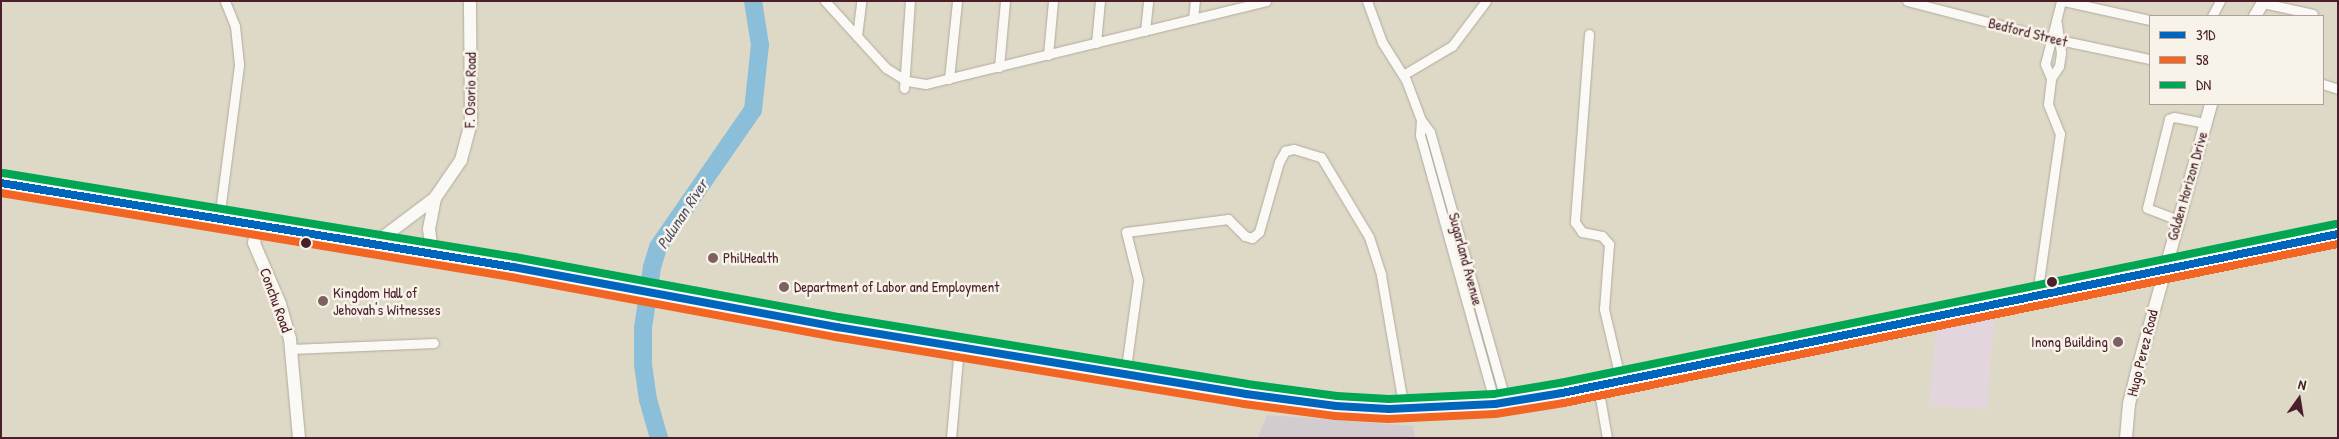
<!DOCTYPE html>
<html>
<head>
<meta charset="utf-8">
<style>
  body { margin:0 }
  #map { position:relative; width:2339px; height:439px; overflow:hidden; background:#ded9c6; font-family:"Patrick Hand",sans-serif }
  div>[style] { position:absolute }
  .built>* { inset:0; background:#e2d5dd }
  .industrial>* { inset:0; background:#d2cbd0 }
  .river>* { height:18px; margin:-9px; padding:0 9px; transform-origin:9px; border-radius:9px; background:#8bbed8 }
  .roads { filter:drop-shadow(0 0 1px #b1aaa0) drop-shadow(0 0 1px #b1aaa0) }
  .street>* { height:9px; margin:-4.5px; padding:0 4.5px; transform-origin:4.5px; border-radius:4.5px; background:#faf9f6 }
  .secondary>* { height:12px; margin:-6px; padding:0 6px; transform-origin:6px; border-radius:6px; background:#faf9f6 }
  .primary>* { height:15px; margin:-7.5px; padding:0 7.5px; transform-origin:7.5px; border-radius:7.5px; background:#faf9f6 }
  .bus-1>* { height:8px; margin:-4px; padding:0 4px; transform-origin:4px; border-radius:4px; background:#0065bd }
  .bus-2>* { height:8px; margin:-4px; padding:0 4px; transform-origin:4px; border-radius:4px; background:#f26522 }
  .bus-3>* { height:8px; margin:-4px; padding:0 4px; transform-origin:4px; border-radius:4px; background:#00a651 }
  .dots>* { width:14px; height:14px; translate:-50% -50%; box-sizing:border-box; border:2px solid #f7f3e8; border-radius:50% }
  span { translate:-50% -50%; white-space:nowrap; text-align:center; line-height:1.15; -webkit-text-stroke:5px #f7f3e8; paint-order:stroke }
  .street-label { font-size:15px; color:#4a1f2b }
  .poi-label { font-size:15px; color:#4a1f2b }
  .left { translate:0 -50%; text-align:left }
  .right { translate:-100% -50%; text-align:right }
  .water-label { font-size:16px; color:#54526a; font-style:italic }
  .frame { position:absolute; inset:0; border:2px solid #4a1f2b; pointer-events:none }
  .legend { position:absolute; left:2149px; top:15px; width:175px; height:90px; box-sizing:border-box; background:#f7f3e8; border:1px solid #b29e9c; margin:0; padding:6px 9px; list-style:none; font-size:15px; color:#4a1f2b }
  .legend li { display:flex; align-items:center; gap:10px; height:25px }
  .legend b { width:25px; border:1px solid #b29e9c }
  .north { position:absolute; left:2274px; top:374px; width:50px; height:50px; -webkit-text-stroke:4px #f7f3e8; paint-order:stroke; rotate:13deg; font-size:14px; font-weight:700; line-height:20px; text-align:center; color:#4a1f2b }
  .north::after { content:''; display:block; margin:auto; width:18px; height:22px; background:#4a1f2b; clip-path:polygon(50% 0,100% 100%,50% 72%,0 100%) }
</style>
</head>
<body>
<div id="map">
  <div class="built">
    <i style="clip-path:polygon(1994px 319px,1987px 409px,1929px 406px,1936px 330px)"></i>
  </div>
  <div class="industrial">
    <i style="clip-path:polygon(1267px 415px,1413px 426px,1415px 438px,1258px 438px)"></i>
  </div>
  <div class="river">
    <i style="left:659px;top:438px;width:40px;rotate:-106deg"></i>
    <i style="left:648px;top:400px;width:37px;rotate:-98deg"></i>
    <i style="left:643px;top:363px;width:35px;rotate:-90deg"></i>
    <i style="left:643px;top:328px;width:62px;rotate:-81.6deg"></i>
    <i style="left:652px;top:267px;width:21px;rotate:-73deg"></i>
    <i style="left:658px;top:247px;width:167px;rotate:-55.3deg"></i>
    <i style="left:753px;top:110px;width:65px;rotate:-83.9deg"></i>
    <i style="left:760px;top:45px;width:45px;rotate:-99deg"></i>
  </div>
  <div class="roads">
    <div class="street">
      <i style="left:825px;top:1px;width:91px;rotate:47.7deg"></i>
      <i style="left:886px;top:68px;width:25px;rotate:32deg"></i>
      <i style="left:907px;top:81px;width:19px;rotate:9deg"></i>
      <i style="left:926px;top:84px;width:350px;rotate:-13.7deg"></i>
      <i style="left:1367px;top:1px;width:44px;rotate:69.9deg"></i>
      <i style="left:1382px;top:42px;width:45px;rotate:57.7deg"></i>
      <i style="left:1406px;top:80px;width:43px;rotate:69.4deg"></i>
      <i style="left:1421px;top:120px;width:15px;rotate:53deg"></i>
      <i style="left:1430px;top:132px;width:280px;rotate:74.3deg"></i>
      <i style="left:1907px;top:1px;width:148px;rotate:14.5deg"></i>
      <i style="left:2050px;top:38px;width:102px;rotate:11.9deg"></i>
      <i style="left:2064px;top:1px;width:88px;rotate:12.5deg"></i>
      <i style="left:2263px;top:3px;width:51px;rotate:12.4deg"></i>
      <i style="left:2212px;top:16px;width:17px;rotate:-62deg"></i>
      <i style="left:1193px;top:19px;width:18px;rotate:-84deg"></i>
      <i style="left:1145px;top:31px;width:30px;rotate:-84deg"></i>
      <i style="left:1589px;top:34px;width:189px;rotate:94.3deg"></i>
      <i style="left:1575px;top:222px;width:12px;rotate:55deg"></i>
      <i style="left:1582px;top:232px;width:20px;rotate:11deg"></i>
      <i style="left:1602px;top:236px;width:11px;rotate:49deg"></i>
      <i style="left:1609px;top:244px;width:65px;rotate:94.4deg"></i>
      <i style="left:1604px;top:309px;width:75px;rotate:76.9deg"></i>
      <i style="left:857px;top:36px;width:35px;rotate:-83deg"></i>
      <i style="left:1096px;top:43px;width:42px;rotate:-84.6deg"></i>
      <i style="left:1048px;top:55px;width:54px;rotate:-84.7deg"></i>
      <i style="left:999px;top:67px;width:66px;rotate:-84.8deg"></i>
      <i style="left:1403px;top:75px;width:57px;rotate:-30.6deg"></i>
      <i style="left:1452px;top:46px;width:56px;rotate:-52.9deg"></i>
      <i style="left:2051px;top:78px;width:15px;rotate:-113deg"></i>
      <i style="left:2045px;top:64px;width:65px;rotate:-75.7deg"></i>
      <i style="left:949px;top:79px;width:78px;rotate:-84.1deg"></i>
      <i style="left:2323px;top:84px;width:16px;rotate:18deg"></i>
      <i style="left:904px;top:88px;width:87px;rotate:-86.1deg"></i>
      <i style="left:1421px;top:120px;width:15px;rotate:94deg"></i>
      <i style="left:1420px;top:135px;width:279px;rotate:74.4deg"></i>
      <i style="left:219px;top:219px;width:156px;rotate:-82.6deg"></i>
      <i style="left:239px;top:64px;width:38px;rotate:-96deg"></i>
      <i style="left:235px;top:26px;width:27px;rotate:-112deg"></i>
      <i style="left:2178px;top:220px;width:33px;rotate:-159deg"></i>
      <i style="left:2147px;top:208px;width:92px;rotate:-76.1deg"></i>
      <i style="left:2169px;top:119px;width:5px;rotate:-22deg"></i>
      <i style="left:2174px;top:117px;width:32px;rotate:11deg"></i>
      <i style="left:2037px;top:295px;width:163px;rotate:-81.9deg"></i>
      <i style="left:2060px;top:134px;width:32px;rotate:-112deg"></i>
      <i style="left:2048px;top:104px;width:26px;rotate:-83deg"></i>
      <i style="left:2051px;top:78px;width:14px;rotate:-56deg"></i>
      <i style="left:2059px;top:66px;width:13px;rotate:-81deg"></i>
      <i style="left:2061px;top:53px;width:30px;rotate:-98deg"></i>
      <i style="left:291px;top:349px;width:143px;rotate:-2.4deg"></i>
      <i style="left:1125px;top:375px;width:96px;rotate:-82.2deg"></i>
      <i style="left:1138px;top:280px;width:49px;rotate:-104deg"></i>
      <i style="left:1126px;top:232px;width:103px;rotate:-7.3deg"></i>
      <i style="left:1228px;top:219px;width:24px;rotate:45deg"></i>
      <i style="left:1245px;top:236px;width:7px;rotate:16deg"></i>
      <i style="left:1252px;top:238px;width:9px;rotate:-41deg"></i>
      <i style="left:1259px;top:232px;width:73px;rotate:-74.1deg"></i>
      <i style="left:1279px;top:162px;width:13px;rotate:-61deg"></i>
      <i style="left:1285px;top:151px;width:9px;rotate:-13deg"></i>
      <i style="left:1294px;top:149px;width:28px;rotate:17deg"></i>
      <i style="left:1321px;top:157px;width:93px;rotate:59deg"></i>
      <i style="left:1369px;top:237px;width:40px;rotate:72deg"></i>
      <i style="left:1381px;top:275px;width:136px;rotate:80.3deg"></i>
      <i style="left:1598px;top:386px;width:53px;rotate:80.2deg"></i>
      <i style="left:951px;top:438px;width:91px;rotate:-85deg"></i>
    </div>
    <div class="secondary">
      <i style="left:2255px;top:16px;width:17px;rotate:-59deg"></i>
      <i style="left:257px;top:225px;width:18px;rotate:99deg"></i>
      <i style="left:254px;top:243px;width:66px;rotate:66.9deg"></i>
      <i style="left:280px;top:304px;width:36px;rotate:74deg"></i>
      <i style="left:290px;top:339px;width:99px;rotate:84.8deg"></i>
      <i style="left:374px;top:244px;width:76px;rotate:-37deg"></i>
      <i style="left:435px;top:198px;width:46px;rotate:-55.6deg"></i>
      <i style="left:461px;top:160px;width:38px;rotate:-75deg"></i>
      <i style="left:471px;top:123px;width:122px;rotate:-90.5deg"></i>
      <i style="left:432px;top:253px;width:24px;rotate:-97deg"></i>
      <i style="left:429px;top:229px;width:32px;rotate:-79deg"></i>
      <i style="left:2126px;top:438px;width:34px;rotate:-85deg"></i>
      <i style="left:2129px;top:404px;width:30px;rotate:-76deg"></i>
      <i style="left:2136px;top:375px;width:281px;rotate:-74.5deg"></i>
    </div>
    <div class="primary">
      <i style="left:1px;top:183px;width:519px;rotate:9.32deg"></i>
      <i style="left:513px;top:267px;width:330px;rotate:10.5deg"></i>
      <i style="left:837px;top:327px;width:414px;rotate:9.3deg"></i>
      <i style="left:1246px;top:394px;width:91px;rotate:7.6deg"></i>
      <i style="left:1336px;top:406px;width:53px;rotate:3.2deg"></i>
      <i style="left:1389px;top:409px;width:106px;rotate:-2.7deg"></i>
      <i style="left:1495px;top:404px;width:68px;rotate:-9.3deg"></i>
      <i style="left:1562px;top:393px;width:792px;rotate:-11.58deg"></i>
    </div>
  </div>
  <div class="bus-1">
    <i style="left:1px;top:183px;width:519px;rotate:9.32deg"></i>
    <i style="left:513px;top:267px;width:330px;rotate:10.5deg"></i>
    <i style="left:837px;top:327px;width:414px;rotate:9.3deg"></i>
    <i style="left:1246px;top:394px;width:91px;rotate:7.6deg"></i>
    <i style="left:1336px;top:406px;width:53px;rotate:3.2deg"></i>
    <i style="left:1389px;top:409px;width:106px;rotate:-2.7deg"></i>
    <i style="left:1495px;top:404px;width:68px;rotate:-9.3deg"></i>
    <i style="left:1562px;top:393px;width:792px;rotate:-11.58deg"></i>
  </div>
  <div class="bus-2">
    <i style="left:1px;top:193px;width:517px;rotate:9.35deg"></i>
    <i style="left:511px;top:277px;width:330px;rotate:10.5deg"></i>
    <i style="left:835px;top:337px;width:414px;rotate:9.3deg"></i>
    <i style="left:1244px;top:404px;width:92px;rotate:7.5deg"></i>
    <i style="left:1335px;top:416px;width:53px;rotate:3.2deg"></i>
    <i style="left:1388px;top:419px;width:107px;rotate:-2.7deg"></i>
    <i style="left:1495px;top:414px;width:70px;rotate:-9.1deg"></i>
    <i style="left:1564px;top:403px;width:790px;rotate:-11.61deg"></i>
  </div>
  <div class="bus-3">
    <i style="left:3px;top:173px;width:519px;rotate:9.32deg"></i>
    <i style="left:515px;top:257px;width:330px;rotate:10.5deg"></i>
    <i style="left:839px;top:317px;width:413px;rotate:9.3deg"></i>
    <i style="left:1247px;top:384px;width:91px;rotate:7.6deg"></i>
    <i style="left:1337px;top:396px;width:52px;rotate:3.3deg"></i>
    <i style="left:1389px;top:399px;width:105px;rotate:-2.7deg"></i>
    <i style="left:1494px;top:394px;width:67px;rotate:-9.5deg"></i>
    <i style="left:1560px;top:383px;width:792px;rotate:-11.58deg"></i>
  </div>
  <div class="dots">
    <i style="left:306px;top:243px;background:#4a1f2b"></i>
    <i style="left:713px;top:258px;background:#7e6061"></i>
    <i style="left:2052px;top:282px;background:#4a1f2b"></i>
    <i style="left:784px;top:287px;background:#7e6061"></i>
    <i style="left:323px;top:301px;background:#7e6061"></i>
    <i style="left:2118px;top:342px;background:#7e6061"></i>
  </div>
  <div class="street-label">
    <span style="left:2028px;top:32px;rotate:14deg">Bedford Street</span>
    <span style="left:470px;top:90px;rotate:-89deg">F. Osorio Road</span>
    <span style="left:2187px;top:186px;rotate:-74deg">Golden Horizon Drive</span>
    <span style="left:1466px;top:259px;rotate:75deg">Sugarland Avenue</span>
    <span style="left:276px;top:300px;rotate:70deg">Conchu Road</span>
    <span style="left:2142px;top:353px;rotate:-76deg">Hugo Perez Road</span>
  </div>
  <div class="poi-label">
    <span class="left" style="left:723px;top:258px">PhilHealth</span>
    <span class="left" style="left:794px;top:287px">Department of Labor and Employment</span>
    <span class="left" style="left:333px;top:301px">Kingdom Hall of<br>Jehovah's Witnesses</span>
    <span class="right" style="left:2108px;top:342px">Inong Building</span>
  </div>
  <div class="water-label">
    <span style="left:682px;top:214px;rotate:-57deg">Pulunan River</span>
  </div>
  <div class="frame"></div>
  <ul class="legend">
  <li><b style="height:6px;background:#0065bd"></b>31D</li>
  <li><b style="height:6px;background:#f26522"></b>58</li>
  <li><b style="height:6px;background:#00a651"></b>DN</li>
  </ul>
  <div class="north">N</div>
</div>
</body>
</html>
